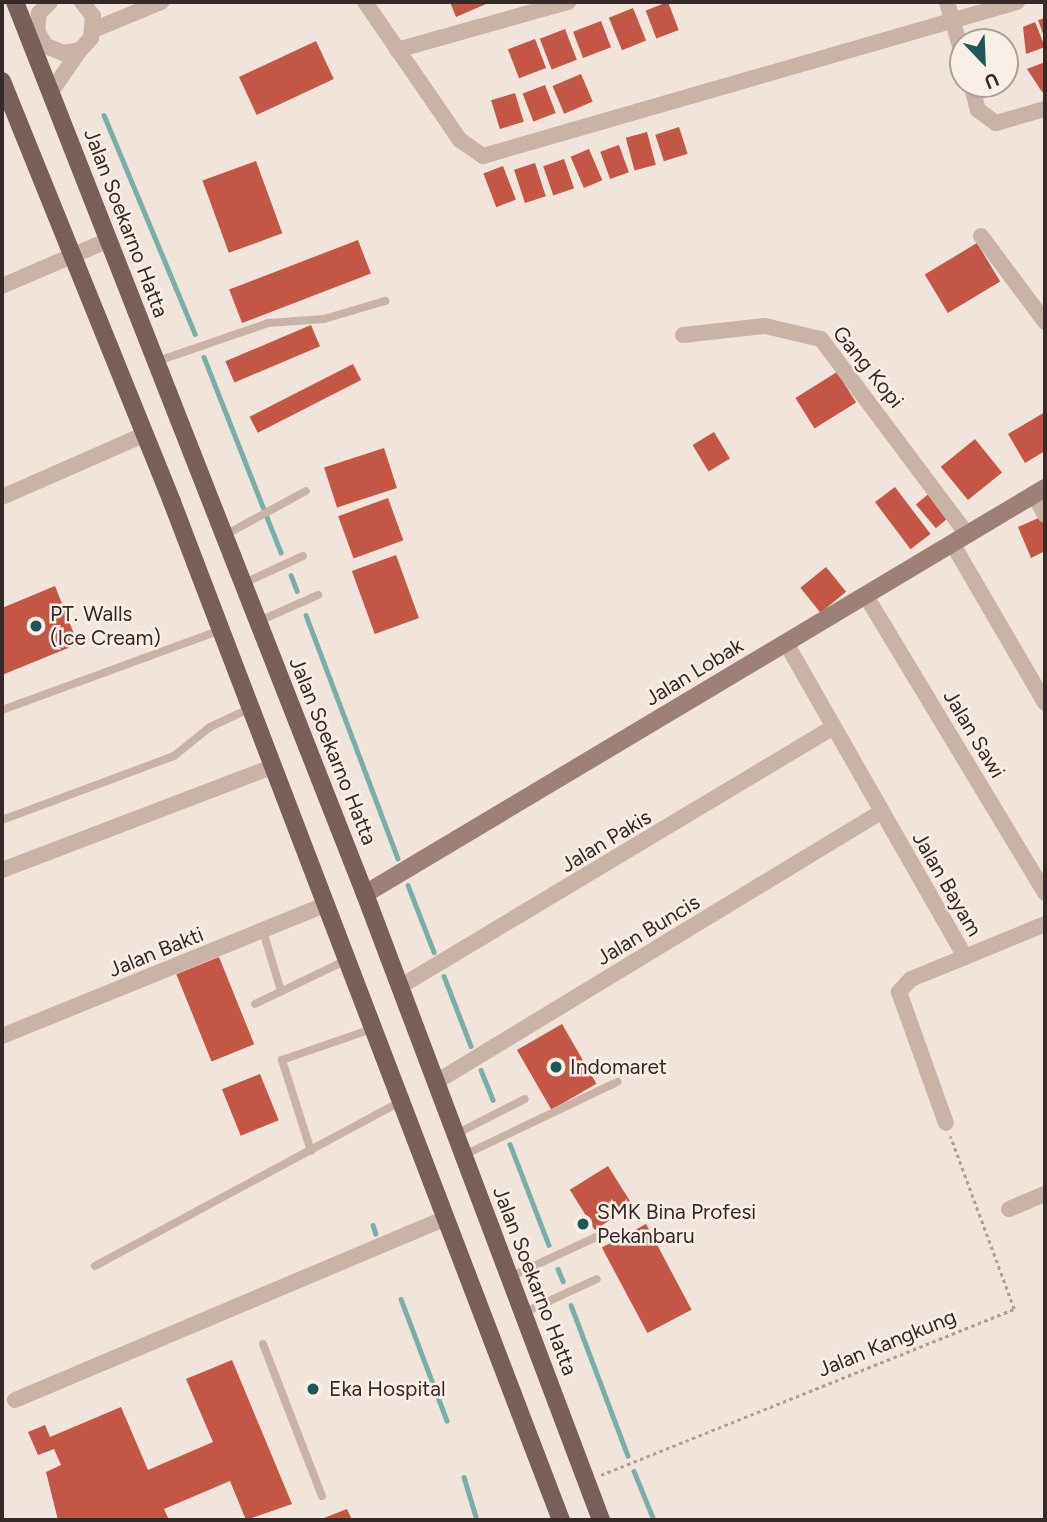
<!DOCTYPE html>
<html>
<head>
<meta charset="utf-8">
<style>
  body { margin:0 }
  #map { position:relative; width:1047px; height:1522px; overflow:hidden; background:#f1e4db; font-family:Figtree,sans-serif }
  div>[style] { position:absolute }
  .stream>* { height:4.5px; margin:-2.25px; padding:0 2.25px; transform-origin:2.25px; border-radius:2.25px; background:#7aaeaa }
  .building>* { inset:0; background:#c45646; transform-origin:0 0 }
  .path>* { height:2.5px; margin-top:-1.25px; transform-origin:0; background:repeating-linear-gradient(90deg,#b59d91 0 3.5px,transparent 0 7px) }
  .service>* { height:8px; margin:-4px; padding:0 4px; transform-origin:4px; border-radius:4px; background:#c9b3a7 }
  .minor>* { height:16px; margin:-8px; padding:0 8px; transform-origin:8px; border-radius:8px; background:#c9b3a7 }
  .secondary>* { height:18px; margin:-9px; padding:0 9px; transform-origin:9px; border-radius:9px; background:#9d8179 }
  .primary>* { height:18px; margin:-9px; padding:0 9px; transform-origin:9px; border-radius:9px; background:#785f59 }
  .dots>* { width:19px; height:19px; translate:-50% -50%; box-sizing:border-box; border:4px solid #f9efe7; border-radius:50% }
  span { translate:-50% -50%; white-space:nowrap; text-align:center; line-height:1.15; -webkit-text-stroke:5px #f9efe7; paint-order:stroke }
  .street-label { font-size:21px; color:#362a28 }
  .poi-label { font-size:21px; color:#362a28 }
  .left { translate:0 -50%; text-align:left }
  .frame { position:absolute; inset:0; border:4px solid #362a28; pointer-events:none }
  .north { position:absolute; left:949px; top:28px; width:70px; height:70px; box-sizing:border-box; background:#f9efe7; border:2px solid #aba09b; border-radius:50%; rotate:157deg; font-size:19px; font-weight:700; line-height:28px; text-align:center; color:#362a28 }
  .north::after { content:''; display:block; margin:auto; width:24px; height:32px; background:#1e5754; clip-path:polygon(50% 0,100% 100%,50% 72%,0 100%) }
</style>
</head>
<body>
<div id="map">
  <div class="stream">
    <i style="left:104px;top:115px;width:237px;rotate:67.4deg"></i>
    <i style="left:204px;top:357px;width:210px;rotate:68.5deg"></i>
    <i style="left:291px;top:575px;width:17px;rotate:69deg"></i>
    <i style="left:306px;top:615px;width:260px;rotate:69.3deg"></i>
    <i style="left:408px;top:885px;width:72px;rotate:68.8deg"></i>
    <i style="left:444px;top:976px;width:75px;rotate:68.9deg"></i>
    <i style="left:481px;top:1070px;width:32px;rotate:68deg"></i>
    <i style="left:510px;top:1144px;width:108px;rotate:68.9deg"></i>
    <i style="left:373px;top:1225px;width:9px;rotate:72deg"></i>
    <i style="left:558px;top:1269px;width:13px;rotate:67deg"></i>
    <i style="left:401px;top:1299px;width:130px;rotate:69.3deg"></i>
    <i style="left:571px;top:1305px;width:161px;rotate:69.3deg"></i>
    <i style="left:634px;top:1471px;width:53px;rotate:67.8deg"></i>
    <i style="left:464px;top:1477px;width:45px;rotate:73.2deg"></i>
  </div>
  <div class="building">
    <i style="clip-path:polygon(450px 2px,485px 2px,486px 4px,456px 17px)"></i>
    <i style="left:668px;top:2px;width:30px;height:24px;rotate:69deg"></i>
    <i style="left:633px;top:8px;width:35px;height:26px;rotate:68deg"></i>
    <i style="clip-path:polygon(1045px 18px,1045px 39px,1038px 20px)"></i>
    <i style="left:601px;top:21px;width:28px;height:30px;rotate:69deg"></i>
    <i style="clip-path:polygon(1035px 22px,1045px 47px,1026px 54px,1023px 27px)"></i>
    <i style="left:565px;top:29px;width:33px;height:27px;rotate:69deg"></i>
    <i style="left:535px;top:39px;width:31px;height:29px;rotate:69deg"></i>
    <i style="left:316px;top:41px;width:42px;height:85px;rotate:65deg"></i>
    <i style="clip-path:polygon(1045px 62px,1045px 91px,1042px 92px,1027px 69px)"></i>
    <i style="left:581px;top:74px;width:30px;height:31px;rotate:67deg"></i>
    <i style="left:545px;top:85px;width:30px;height:24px;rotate:69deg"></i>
    <i style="left:515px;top:93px;width:30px;height:25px;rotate:73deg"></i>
    <i style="left:679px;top:127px;width:28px;height:25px;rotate:72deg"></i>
    <i style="left:647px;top:132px;width:34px;height:22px;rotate:75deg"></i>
    <i style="left:619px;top:145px;width:29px;height:20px;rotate:70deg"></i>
    <i style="left:589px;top:149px;width:34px;height:20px;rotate:67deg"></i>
    <i style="left:564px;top:159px;width:31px;height:22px;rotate:71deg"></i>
    <i style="left:256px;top:161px;width:77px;height:57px;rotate:70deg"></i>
    <i style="left:535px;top:163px;width:35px;height:22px;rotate:72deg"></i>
    <i style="left:503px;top:166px;width:36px;height:21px;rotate:69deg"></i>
    <i style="left:358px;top:240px;width:36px;height:138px;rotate:69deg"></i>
    <i style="left:977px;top:243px;width:45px;height:61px;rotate:59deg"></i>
    <i style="left:311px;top:325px;width:23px;height:93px;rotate:67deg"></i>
    <i style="left:353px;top:364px;width:18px;height:116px;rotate:63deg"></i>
    <i style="left:837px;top:372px;width:36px;height:49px;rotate:58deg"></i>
    <i style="clip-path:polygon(1045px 412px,1045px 451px,1025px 463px,1008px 434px)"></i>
    <i style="left:714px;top:432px;width:31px;height:25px;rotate:59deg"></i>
    <i style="left:975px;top:439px;width:43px;height:44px;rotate:51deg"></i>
    <i style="left:384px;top:448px;width:42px;height:63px;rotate:72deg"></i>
    <i style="left:895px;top:487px;width:59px;height:25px;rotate:53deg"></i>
    <i style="left:932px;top:491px;width:31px;height:21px;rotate:50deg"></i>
    <i style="left:388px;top:498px;width:45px;height:53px;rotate:70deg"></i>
    <i style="clip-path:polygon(1043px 516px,1045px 551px,1031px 558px,1018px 527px)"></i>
    <i style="left:396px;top:555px;width:67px;height:47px;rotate:70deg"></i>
    <i style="left:826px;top:567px;width:32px;height:33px;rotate:51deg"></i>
    <i style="clip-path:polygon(55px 586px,78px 644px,2px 675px,2px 608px)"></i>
    <i style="left:219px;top:957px;width:94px;height:46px;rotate:68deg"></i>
    <i style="left:562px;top:1024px;width:69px;height:52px;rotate:60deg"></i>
    <i style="left:260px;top:1074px;width:50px;height:41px;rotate:68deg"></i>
    <i style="left:608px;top:1166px;width:47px;height:45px;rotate:58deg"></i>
    <i style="left:646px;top:1224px;width:97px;height:50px;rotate:62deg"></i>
    <i style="clip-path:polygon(232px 1360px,292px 1504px,246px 1520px,230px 1481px,164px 1509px,169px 1520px,58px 1520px,46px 1472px,61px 1465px,54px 1449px,38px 1455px,28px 1432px,45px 1425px,50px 1437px,121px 1407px,148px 1470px,213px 1442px,186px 1379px)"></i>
    <i style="clip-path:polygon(347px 1509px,352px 1520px,319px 1520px)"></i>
  </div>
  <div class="path">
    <i style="left:601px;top:1475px;width:445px;rotate:-21.9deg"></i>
    <i style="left:1014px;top:1309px;width:184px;rotate:-110.3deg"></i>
  </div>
  <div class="service">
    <i style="left:155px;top:362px;width:120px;rotate:-19deg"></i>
    <i style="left:268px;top:323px;width:56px;rotate:-4.1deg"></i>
    <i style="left:324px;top:319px;width:64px;rotate:-16.4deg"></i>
    <i style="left:225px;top:535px;width:92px;rotate:-28.5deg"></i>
    <i style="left:242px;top:584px;width:67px;rotate:-24.7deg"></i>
    <i style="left:257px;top:622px;width:67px;rotate:-23.9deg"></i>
    <i style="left:2px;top:710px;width:233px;rotate:-20.1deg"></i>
    <i style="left:2px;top:820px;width:184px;rotate:-20.4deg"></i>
    <i style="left:174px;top:756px;width:46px;rotate:-38.9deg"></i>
    <i style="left:210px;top:727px;width:45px;rotate:-24.9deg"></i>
    <i style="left:263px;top:931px;width:63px;rotate:73.3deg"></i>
    <i style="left:255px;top:1004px;width:102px;rotate:-25.6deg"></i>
    <i style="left:456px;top:1134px;width:77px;rotate:-26.9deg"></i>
    <i style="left:311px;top:1151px;width:96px;rotate:-107.7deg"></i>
    <i style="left:282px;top:1060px;width:95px;rotate:-19deg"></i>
    <i style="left:464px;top:1155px;width:170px;rotate:-25.5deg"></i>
    <i style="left:95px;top:1266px;width:345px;rotate:-28.3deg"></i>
    <i style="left:510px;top:1277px;width:95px;rotate:-24.9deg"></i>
    <i style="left:523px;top:1313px;width:81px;rotate:-24.7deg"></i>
    <i style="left:263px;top:1344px;width:163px;rotate:68.8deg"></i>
  </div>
  <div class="minor">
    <i style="left:50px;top:2px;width:16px;rotate:135deg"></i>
    <i style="left:39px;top:13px;width:18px;rotate:96deg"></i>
    <i style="left:37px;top:31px;width:17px;rotate:59deg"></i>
    <i style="left:46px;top:46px;width:18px;rotate:22deg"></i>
    <i style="left:63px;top:53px;width:17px;rotate:-10deg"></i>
    <i style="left:80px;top:50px;width:16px;rotate:-47deg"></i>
    <i style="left:91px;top:38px;width:22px;rotate:-85deg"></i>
    <i style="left:93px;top:16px;width:18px;rotate:-128deg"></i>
    <i style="left:365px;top:2px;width:168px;rotate:55.5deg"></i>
    <i style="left:460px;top:140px;width:28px;rotate:35deg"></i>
    <i style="left:483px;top:156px;width:556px;rotate:-16.09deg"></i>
    <i style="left:947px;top:2px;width:56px;rotate:73.5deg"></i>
    <i style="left:93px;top:30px;width:74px;rotate:-22.4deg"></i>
    <i style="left:397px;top:50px;width:178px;rotate:-15.7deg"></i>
    <i style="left:971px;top:84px;width:27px;rotate:75deg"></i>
    <i style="left:978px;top:110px;width:22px;rotate:36deg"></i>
    <i style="left:996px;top:123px;width:51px;rotate:-15.9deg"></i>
    <i style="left:51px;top:92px;width:51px;rotate:-55.4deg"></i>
    <i style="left:981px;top:236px;width:107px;rotate:53.3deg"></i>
    <i style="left:2px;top:286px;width:116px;rotate:-23.3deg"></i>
    <i style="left:683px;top:335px;width:82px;rotate:-6.3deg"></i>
    <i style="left:765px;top:326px;width:57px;rotate:13.1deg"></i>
    <i style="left:821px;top:339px;width:244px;rotate:53.2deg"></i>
    <i style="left:1034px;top:495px;width:23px;rotate:61deg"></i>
    <i style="left:2px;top:497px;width:154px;rotate:-23.7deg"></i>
    <i style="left:952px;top:543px;width:185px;rotate:59.8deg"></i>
    <i style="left:866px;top:596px;width:347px;rotate:58.9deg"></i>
    <i style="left:786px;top:643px;width:361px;rotate:60.3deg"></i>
    <i style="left:965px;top:957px;width:58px;rotate:157.8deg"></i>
    <i style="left:911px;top:979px;width:18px;rotate:133deg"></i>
    <i style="left:899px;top:992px;width:139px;rotate:70.3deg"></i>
    <i style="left:2px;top:870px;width:291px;rotate:-20.9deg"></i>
    <i style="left:965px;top:957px;width:87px;rotate:-22.4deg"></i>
    <i style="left:401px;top:986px;width:502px;rotate:-30.91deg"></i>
    <i style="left:2px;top:1036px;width:349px;rotate:-22.1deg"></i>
    <i style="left:436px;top:1082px;width:521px;rotate:-31.25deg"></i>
    <i style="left:1009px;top:1209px;width:39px;rotate:-23deg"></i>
    <i style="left:15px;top:1400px;width:463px;rotate:-22.9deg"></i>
  </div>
  <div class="secondary">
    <i style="left:365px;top:894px;width:792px;rotate:-30.84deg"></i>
  </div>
  <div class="primary">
    <i style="left:15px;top:2px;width:958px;rotate:68.58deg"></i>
    <i style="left:365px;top:894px;width:669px;rotate:69.34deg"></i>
    <i style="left:2px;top:81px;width:454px;rotate:68deg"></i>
    <i style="left:172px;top:502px;width:1090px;rotate:69.09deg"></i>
  </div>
  <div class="dots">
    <i style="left:36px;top:626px;background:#1e5754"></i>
    <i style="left:556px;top:1067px;background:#1e5754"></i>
    <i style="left:583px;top:1224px;background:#1e5754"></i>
    <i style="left:313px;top:1389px;background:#1e5754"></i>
  </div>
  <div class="street-label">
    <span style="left:126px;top:223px;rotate:69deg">Jalan Soekarno Hatta</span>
    <span style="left:868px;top:367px;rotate:51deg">Gang Kopi</span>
    <span style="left:694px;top:672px;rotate:-31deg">Jalan Lobak</span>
    <span style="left:974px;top:734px;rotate:59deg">Jalan Sawi</span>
    <span style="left:333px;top:751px;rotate:68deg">Jalan Soekarno Hatta</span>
    <span style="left:606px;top:841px;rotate:-31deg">Jalan Pakis</span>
    <span style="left:947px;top:884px;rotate:60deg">Jalan Bayam</span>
    <span style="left:648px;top:930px;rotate:-31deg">Jalan Buncis</span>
    <span style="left:156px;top:952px;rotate:-22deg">Jalan Bakti</span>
    <span style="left:535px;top:1281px;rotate:69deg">Jalan Soekarno Hatta</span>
    <span style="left:887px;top:1343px;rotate:-22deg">Jalan Kangkung</span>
  </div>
  <div class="poi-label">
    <span class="left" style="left:50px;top:626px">PT. Walls<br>(Ice Cream)</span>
    <span class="left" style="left:570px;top:1067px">Indomaret</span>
    <span class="left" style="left:597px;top:1224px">SMK Bina Profesi<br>Pekanbaru</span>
    <span class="left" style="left:329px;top:1389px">Eka Hospital</span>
  </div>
  <div class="frame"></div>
  <div class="north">U</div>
</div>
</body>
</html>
